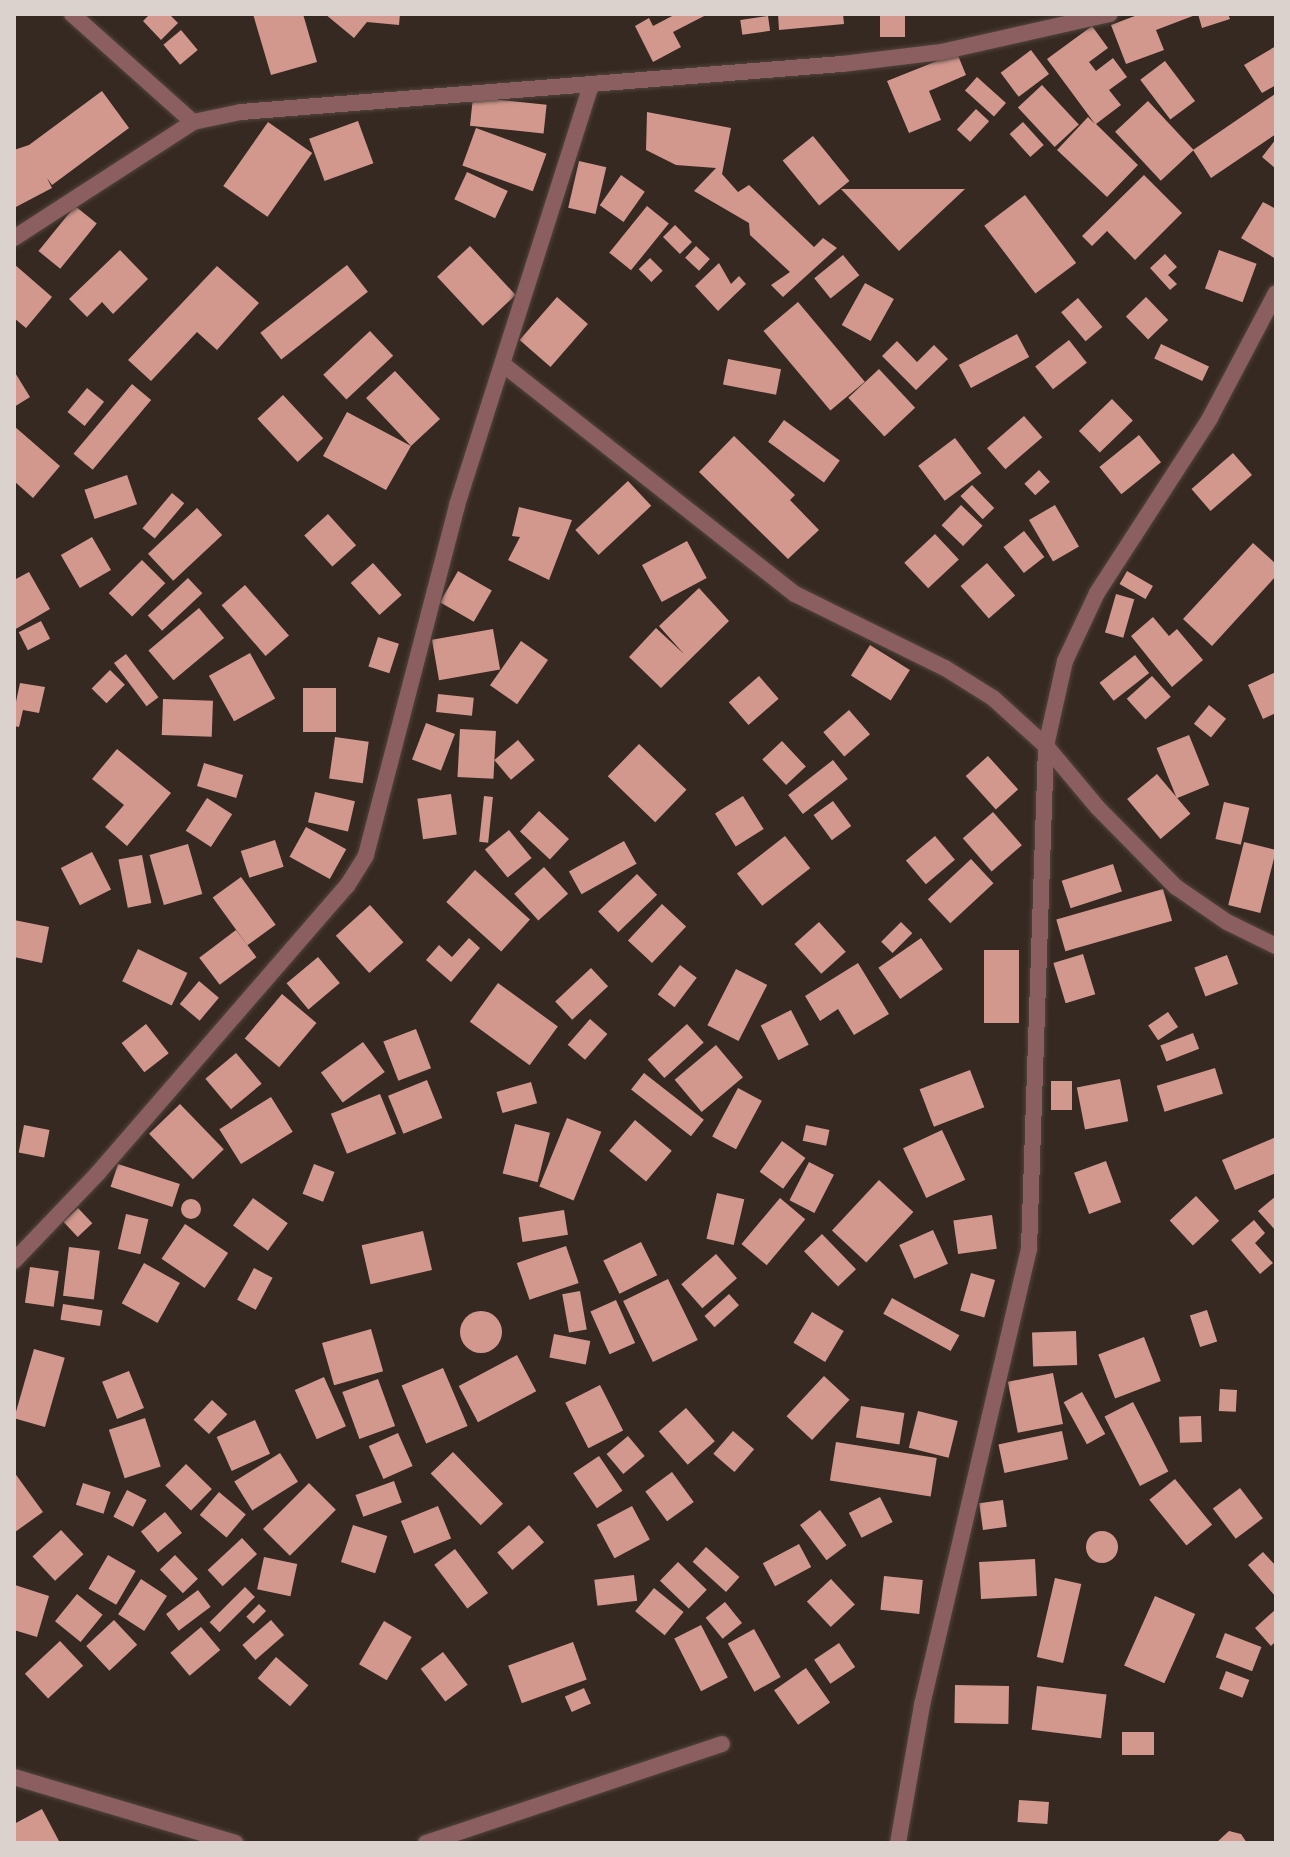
<!DOCTYPE html>
<html>
<head>
<meta charset="utf-8">
<style>
  body { margin:0 }
  #map { position:relative; width:1290px; height:1857px; overflow:hidden; background:#362921; font-family:Cabin,sans-serif }
  div>[style] { position:absolute }
  .building>* { inset:0; background:#d2988e; transform-origin:0 0 }
  .round { border-radius:50% }
  .roads { filter:drop-shadow(0 0 2px #50443d) drop-shadow(0 0 2px #50443d) }
  .minor>* { height:16px; margin:-8px; padding:0 8px; transform-origin:8px; border-radius:8px; background:#8b5e60 }
  span { translate:-50% -50%; white-space:nowrap; text-align:center; line-height:1.15; -webkit-text-stroke:8px #191310; paint-order:stroke }
  .frame { position:absolute; inset:0; border:16px solid #dbd2cd; pointer-events:none }
</style>
</head>
<body>
<div id="map">
  <div class="building">
    <i style="clip-path:polygon(150px 14px,169px 14px,178px 23px,161px 40px,143px 21px)"></i>
    <i style="clip-path:polygon(253px 14px,303px 14px,317px 62px,271px 75px)"></i>
    <i style="clip-path:polygon(325px 14px,400px 14px,399px 25px,367px 22px,354px 38px)"></i>
    <i style="clip-path:polygon(676px 14px,708px 14px,673px 32px,681px 47px,653px 62px,635px 26px,649px 18px,653px 26px)"></i>
    <i style="clip-path:polygon(778px 14px,843px 14px,844px 24px,779px 30px)"></i>
    <i style="left:880px;top:14px;width:25px;height:23px"></i>
    <i style="clip-path:polygon(1140px 14px,1228px 14px,1230px 19px,1202px 28px,1198px 14px,1156px 30px,1164px 50px,1126px 64px,1111px 25px)"></i>
    <i style="left:768px;top:16px;width:15px;height:28px;rotate:82deg"></i>
    <i style="clip-path:polygon(1092px 26px,1108px 48px,1089px 62px,1096px 71px,1113px 58px,1127px 77px,1109px 90px,1121px 105px,1096px 124px,1138px 165px,1107px 197px,1057px 150px,1088px 117px,1095px 124px,1047px 59px)"></i>
    <i style="left:181px;top:30px;width:26px;height:23px;rotate:50deg"></i>
    <i style="clip-path:polygon(1276px 46px,1276px 85px,1262px 93px,1244px 65px)"></i>
    <i style="left:1031px;top:50px;width:30px;height:38px;rotate:53deg"></i>
    <i style="clip-path:polygon(957px 53px,966px 75px,929px 91px,941px 120px,909px 133px,887px 81px)"></i>
    <i style="left:1165px;top:61px;width:50px;height:31px;rotate:53deg"></i>
    <i style="left:977px;top:77px;width:39px;height:18px;rotate:42deg"></i>
    <i style="left:1042px;top:85px;width:54px;height:33px;rotate:47deg"></i>
    <i style="clip-path:polygon(102px 91px,129px 128px,52px 185px,47px 178px,52px 188px,14px 208px,14px 150px,29px 145px)"></i>
    <i style="clip-path:polygon(1275px 94px,1276px 134px,1211px 178px,1193px 150px)"></i>
    <i style="left:473px;top:97px;width:74px;height:29px;rotate:6deg"></i>
    <i style="left:1148px;top:101px;width:67px;height:45px;rotate:47deg"></i>
    <i style="left:976px;top:109px;width:18px;height:28px;rotate:43deg"></i>
    <i style="clip-path:polygon(647px 112px,731px 128px,722px 174px,738px 192px,749px 185px,814px 247px,823px 238px,837px 248px,783px 297px,771px 285px,790px 272px,750px 235px,749px 223px,694px 191px,716px 168px,676px 165px,646px 150px)"></i>
    <i style="left:358px;top:121px;width:45px;height:52px;rotate:70deg"></i>
    <i style="left:268px;top:122px;width:54px;height:78px;rotate:35deg"></i>
    <i style="left:1023px;top:122px;width:31px;height:18px;rotate:48deg"></i>
    <i style="left:476px;top:128px;width:75px;height:40px;rotate:20deg"></i>
    <i style="left:813px;top:136px;width:58px;height:39px;rotate:51deg"></i>
    <i style="clip-path:polygon(1276px 139px,1276px 169px,1262px 157px)"></i>
    <i style="left:579px;top:161px;width:28px;height:48px;rotate:13deg"></i>
    <i style="left:467px;top:172px;width:45px;height:30px;rotate:25deg"></i>
    <i style="left:621px;top:175px;width:29px;height:37px;rotate:35deg"></i>
    <i style="clip-path:polygon(1144px 175px,1182px 213px,1135px 260px,1107px 231px,1092px 246px,1082px 236px)"></i>
    <i style="clip-path:polygon(841px 189px,965px 189px,899px 251px)"></i>
    <i style="left:1025px;top:195px;width:85px;height:51px;rotate:53deg"></i>
    <i style="clip-path:polygon(1263px 202px,1276px 209px,1276px 259px,1241px 238px)"></i>
    <i style="left:75px;top:206px;width:28px;height:58px;rotate:39deg"></i>
    <i style="left:647px;top:206px;width:28px;height:60px;rotate:39deg"></i>
    <i style="left:675px;top:225px;width:24px;height:17px;rotate:45deg"></i>
    <i style="left:470px;top:246px;width:67px;height:45px;rotate:47deg"></i>
    <i style="left:696px;top:246px;width:19px;height:16px;rotate:43deg"></i>
    <i style="clip-path:polygon(120px 250px,148px 279px,113px 314px,102px 302px,87px 317px,69px 299px)"></i>
    <i style="left:1219px;top:250px;width:40px;height:41px;rotate:20deg"></i>
    <i style="clip-path:polygon(1165px 254px,1177px 267px,1168px 275px,1177px 284px,1170px 290px,1150px 268px)"></i>
    <i style="left:843px;top:255px;width:26px;height:37px;rotate:51deg"></i>
    <i style="left:650px;top:258px;width:18px;height:16px;rotate:45deg"></i>
    <i style="clip-path:polygon(719px 263px,731px 284px,739px 276px,746px 284px,718px 311px,695px 286px)"></i>
    <i style="clip-path:polygon(14px 264px,52px 297px,26px 328px,14px 318px)"></i>
    <i style="left:347px;top:265px;width:34px;height:110px;rotate:52deg"></i>
    <i style="clip-path:polygon(217px 266px,259px 303px,217px 350px,197px 332px,151px 381px,128px 360px)"></i>
    <i style="left:865px;top:283px;width:33px;height:48px;rotate:29deg"></i>
    <i style="left:557px;top:297px;width:41px;height:57px;rotate:41deg"></i>
    <i style="left:1146px;top:297px;width:32px;height:28px;rotate:46deg"></i>
    <i style="left:1078px;top:298px;width:38px;height:22px;rotate:50deg"></i>
    <i style="left:798px;top:302px;width:104px;height:45px;rotate:50deg"></i>
    <i style="left:370px;top:331px;width:34px;height:64px;rotate:47deg"></i>
    <i style="left:1017px;top:334px;width:26px;height:66px;rotate:62deg"></i>
    <i style="left:1069px;top:340px;width:29px;height:43px;rotate:52deg"></i>
    <i style="clip-path:polygon(897px 341px,917px 362px,934px 345px,948px 359px,916px 390px,882px 356px)"></i>
    <i style="left:1161px;top:344px;width:53px;height:16px;rotate:25deg"></i>
    <i style="left:728px;top:359px;width:54px;height:26px;rotate:11deg"></i>
    <i style="left:879px;top:369px;width:53px;height:42px;rotate:47deg"></i>
    <i style="clip-path:polygon(14px 371px,30px 397px,14px 407px)"></i>
    <i style="clip-path:polygon(395px 371px,440px 419px,411px 446px,386px 490px,323px 456px,347px 412px,411px 446px,366px 398px)"></i>
    <i style="left:132px;top:384px;width:25px;height:91px;rotate:40deg"></i>
    <i style="left:87px;top:388px;width:22px;height:31px;rotate:39deg"></i>
    <i style="left:283px;top:395px;width:59px;height:35px;rotate:47deg"></i>
    <i style="left:1112px;top:399px;width:30px;height:46px;rotate:46deg"></i>
    <i style="left:1024px;top:416px;width:28px;height:49px;rotate:49deg"></i>
    <i style="left:784px;top:420px;width:69px;height:27px;rotate:36deg"></i>
    <i style="clip-path:polygon(14px 426px,60px 466px,33px 498px,14px 481px)"></i>
    <i style="left:1139px;top:435px;width:35px;height:51px;rotate:51deg"></i>
    <i style="clip-path:polygon(734px 436px,795px 495px,790px 500px,819px 530px,788px 559px,699px 472px)"></i>
    <i style="left:955px;top:438px;width:44px;height:46px;rotate:53deg"></i>
    <i style="left:1233px;top:453px;width:29px;height:55px;rotate:49deg"></i>
    <i style="left:1039px;top:470px;width:16px;height:20px;rotate:47deg"></i>
    <i style="left:127px;top:475px;width:31px;height:45px;rotate:71deg"></i>
    <i style="left:628px;top:481px;width:34px;height:72px;rotate:47deg"></i>
    <i style="left:972px;top:485px;width:32px;height:16px;rotate:46deg"></i>
    <i style="left:172px;top:493px;width:16px;height:46px;rotate:40deg"></i>
    <i style="left:961px;top:505px;width:30px;height:28px;rotate:44deg"></i>
    <i style="left:1055px;top:505px;width:48px;height:30px;rotate:60deg"></i>
    <i style="clip-path:polygon(519px 507px,572px 520px,549px 580px,508px 560px,520px 537px,512px 536px)"></i>
    <i style="left:197px;top:508px;width:37px;height:67px;rotate:47deg"></i>
    <i style="left:328px;top:514px;width:42px;height:32px;rotate:48deg"></i>
    <i style="left:1024px;top:531px;width:33px;height:26px;rotate:52deg"></i>
    <i style="left:935px;top:534px;width:35px;height:42px;rotate:47deg"></i>
    <i style="left:92px;top:537px;width:38px;height:36px;rotate:60deg"></i>
    <i style="left:687px;top:541px;width:42px;height:51px;rotate:62deg"></i>
    <i style="clip-path:polygon(1253px 543px,1276px 564px,1276px 576px,1212px 646px,1183px 619px)"></i>
    <i style="left:142px;top:560px;width:33px;height:47px;rotate:45deg"></i>
    <i style="left:373px;top:563px;width:43px;height:30px;rotate:48deg"></i>
    <i style="left:987px;top:563px;width:43px;height:35px;rotate:49deg"></i>
    <i style="left:458px;top:571px;width:39px;height:36px;rotate:30deg"></i>
    <i style="left:1127px;top:571px;width:30px;height:15px;rotate:30deg"></i>
    <i style="clip-path:polygon(29px 572px,50px 609px,14px 630px,14px 580px)"></i>
    <i style="left:188px;top:578px;width:21px;height:55px;rotate:47deg"></i>
    <i style="left:245px;top:585px;width:67px;height:31px;rotate:49deg"></i>
    <i style="clip-path:polygon(699px 588px,729px 621px,661px 688px,629px 657px,656px 628px,684px 654px,659px 626px)"></i>
    <i style="left:1116px;top:594px;width:19px;height:40px;rotate:16deg"></i>
    <i style="left:199px;top:608px;width:39px;height:66px;rotate:50deg"></i>
    <i style="clip-path:polygon(1153px 617px,1169px 636px,1177px 629px,1203px 660px,1172px 687px,1131px 636px)"></i>
    <i style="left:41px;top:621px;width:20px;height:25px;rotate:63deg"></i>
    <i style="left:493px;top:629px;width:41px;height:62px;rotate:80deg"></i>
    <i style="left:378px;top:637px;width:22px;height:31px;rotate:18deg"></i>
    <i style="left:521px;top:641px;width:33px;height:54px;rotate:35deg"></i>
    <i style="left:870px;top:645px;width:47px;height:36px;rotate:32deg"></i>
    <i style="left:250px;top:653px;width:52px;height:47px;rotate:61deg"></i>
    <i style="left:126px;top:654px;width:54px;height:15px;rotate:53deg"></i>
    <i style="left:1135px;top:655px;width:23px;height:45px;rotate:52deg"></i>
    <i style="left:110px;top:670px;width:21px;height:26px;rotate:45deg"></i>
    <i style="clip-path:polygon(1276px 672px,1276px 713px,1263px 719px,1248px 685px)"></i>
    <i style="left:759px;top:676px;width:30px;height:40px;rotate:49deg"></i>
    <i style="left:1152px;top:676px;width:28px;height:34px;rotate:48deg"></i>
    <i style="clip-path:polygon(20px 683px,45px 687px,39px 713px,23px 710px,19px 727px,14px 726px,14px 711px)"></i>
    <i style="left:303px;top:688px;width:33px;height:44px"></i>
    <i style="left:438px;top:694px;width:36px;height:18px;rotate:6deg"></i>
    <i style="left:163px;top:699px;width:50px;height:36px;rotate:2deg"></i>
    <i style="left:1209px;top:705px;width:22px;height:24px;rotate:39deg"></i>
    <i style="left:849px;top:710px;width:32px;height:34px;rotate:49deg"></i>
    <i style="left:426px;top:723px;width:31px;height:39px;rotate:21deg"></i>
    <i style="left:460px;top:729px;width:36px;height:48px;rotate:3deg"></i>
    <i style="left:1189px;top:735px;width:54px;height:35px;rotate:68deg"></i>
    <i style="left:335px;top:737px;width:34px;height:42px;rotate:8deg"></i>
    <i style="left:518px;top:740px;width:26px;height:31px;rotate:50deg"></i>
    <i style="left:782px;top:741px;width:35px;height:27px;rotate:47deg"></i>
    <i style="left:639px;top:744px;width:66px;height:45px;rotate:44deg"></i>
    <i style="clip-path:polygon(117px 749px,171px 793px,127px 846px,105px 827px,124px 805px,92px 779px)"></i>
    <i style="left:988px;top:756px;width:45px;height:30px;rotate:48deg"></i>
    <i style="left:833px;top:760px;width:24px;height:57px;rotate:52deg"></i>
    <i style="left:204px;top:763px;width:41px;height:24px;rotate:17deg"></i>
    <i style="left:1157px;top:774px;width:52px;height:39px;rotate:50deg"></i>
    <i style="left:315px;top:792px;width:41px;height:31px;rotate:13deg"></i>
    <i style="left:451px;top:794px;width:41px;height:34px;rotate:82deg"></i>
    <i style="left:484px;top:796px;width:9px;height:46px;rotate:6deg"></i>
    <i style="left:743px;top:796px;width:39px;height:33px;rotate:58deg"></i>
    <i style="left:207px;top:798px;width:30px;height:39px;rotate:33deg"></i>
    <i style="left:833px;top:801px;width:31px;height:24px;rotate:54deg"></i>
    <i style="left:1224px;top:802px;width:26px;height:38px;rotate:13deg"></i>
    <i style="left:539px;top:811px;width:41px;height:28px;rotate:43deg"></i>
    <i style="left:993px;top:812px;width:44px;height:40px;rotate:49deg"></i>
    <i style="left:306px;top:827px;width:46px;height:34px;rotate:29deg"></i>
    <i style="left:509px;top:830px;width:36px;height:31px;rotate:51deg"></i>
    <i style="left:785px;top:836px;width:41px;height:61px;rotate:52deg"></i>
    <i style="left:935px;top:836px;width:31px;height:38px;rotate:50deg"></i>
    <i style="left:275px;top:840px;width:28px;height:36px;rotate:72deg"></i>
    <i style="left:624px;top:841px;width:26px;height:63px;rotate:61deg"></i>
    <i style="left:1244px;top:842px;width:33px;height:65px;rotate:14deg"></i>
    <i style="left:188px;top:844px;width:52px;height:40px;rotate:74deg"></i>
    <i style="left:92px;top:852px;width:42px;height:35px;rotate:63deg"></i>
    <i style="left:142px;top:855px;width:49px;height:24px;rotate:79deg"></i>
    <i style="left:971px;top:859px;width:33px;height:59px;rotate:47deg"></i>
    <i style="left:1113px;top:864px;width:29px;height:54px;rotate:72deg"></i>
    <i style="left:544px;top:867px;width:36px;height:40px;rotate:48deg"></i>
    <i style="left:475px;top:870px;width:74px;height:43px;rotate:42deg"></i>
    <i style="left:637px;top:874px;width:29px;height:54px;rotate:46deg"></i>
    <i style="left:241px;top:877px;width:59px;height:35px;rotate:54deg"></i>
    <i style="left:1163px;top:889px;width:33px;height:111px;rotate:74deg"></i>
    <i style="left:662px;top:904px;width:33px;height:50px;rotate:43deg"></i>
    <i style="left:370px;top:905px;width:50px;height:46px;rotate:48deg"></i>
    <i style="clip-path:polygon(14px 920px,49px 927px,42px 963px,14px 957px)"></i>
    <i style="left:819px;top:922px;width:40px;height:33px;rotate:48deg"></i>
    <i style="left:901px;top:922px;width:16px;height:28px;rotate:45deg"></i>
    <i style="left:236px;top:930px;width:34px;height:46px;rotate:53deg"></i>
    <i style="clip-path:polygon(469px 938px,480px 948px,451px 982px,426px 960px,439px 945px,452px 957px)"></i>
    <i style="left:921px;top:938px;width:38px;height:52px;rotate:55deg"></i>
    <i style="left:138px;top:949px;width:55px;height:36px;rotate:26deg"></i>
    <i style="left:984px;top:950px;width:35px;height:73px"></i>
    <i style="left:1083px;top:954px;width:42px;height:31px;rotate:73deg"></i>
    <i style="left:1227px;top:955px;width:31px;height:35px;rotate:69deg"></i>
    <i style="left:318px;top:957px;width:34px;height:41px;rotate:50deg"></i>
    <i style="clip-path:polygon(858px 963px,889px 1014px,854px 1035px,838px 1009px,820px 1021px,805px 996px)"></i>
    <i style="left:680px;top:965px;width:21px;height:37px;rotate:37deg"></i>
    <i style="left:591px;top:968px;width:25px;height:49px;rotate:47deg"></i>
    <i style="left:736px;top:969px;width:35px;height:63px;rotate:27deg"></i>
    <i style="left:199px;top:981px;width:26px;height:30px;rotate:40deg"></i>
    <i style="left:498px;top:983px;width:74px;height:48px;rotate:36deg"></i>
    <i style="left:282px;top:994px;width:45px;height:58px;rotate:40deg"></i>
    <i style="left:791px;top:1010px;width:39px;height:34px;rotate:63deg"></i>
    <i style="left:1168px;top:1012px;width:18px;height:24px;rotate:56deg"></i>
    <i style="left:590px;top:1019px;width:23px;height:34px;rotate:41deg"></i>
    <i style="left:146px;top:1024px;width:37px;height:31px;rotate:52deg"></i>
    <i style="left:687px;top:1024px;width:25px;height:53px;rotate:48deg"></i>
    <i style="left:416px;top:1029px;width:42px;height:35px;rotate:69deg"></i>
    <i style="left:1193px;top:1033px;width:17px;height:35px;rotate:69deg"></i>
    <i style="left:363px;top:1042px;width:37px;height:52px;rotate:54deg"></i>
    <i style="left:716px;top:1045px;width:42px;height:54px;rotate:50deg"></i>
    <i style="left:236px;top:1053px;width:40px;height:40px;rotate:50deg"></i>
    <i style="left:1215px;top:1068px;width:27px;height:61px;rotate:73deg"></i>
    <i style="left:970px;top:1070px;width:40px;height:54px;rotate:69deg"></i>
    <i style="left:644px;top:1073px;width:76px;height:21px;rotate:38deg"></i>
    <i style="left:1120px;top:1079px;width:43px;height:44px;rotate:79deg"></i>
    <i style="left:427px;top:1080px;width:41px;height:42px;rotate:68deg"></i>
    <i style="left:1051px;top:1081px;width:21px;height:29px"></i>
    <i style="left:531px;top:1082px;width:22px;height:36px;rotate:74deg"></i>
    <i style="left:738px;top:1088px;width:27px;height:55px;rotate:28deg"></i>
    <i style="left:380px;top:1094px;width:43px;height:53px;rotate:68deg"></i>
    <i style="left:271px;top:1097px;width:41px;height:61px;rotate:58deg"></i>
    <i style="left:180px;top:1104px;width:63px;height:43px;rotate:46deg"></i>
    <i style="left:567px;top:1118px;width:37px;height:74px;rotate:22deg"></i>
    <i style="left:635px;top:1120px;width:48px;height:40px;rotate:40deg"></i>
    <i style="left:515px;top:1124px;width:36px;height:51px;rotate:14deg"></i>
    <i style="left:24px;top:1125px;width:26px;height:28px;rotate:11deg"></i>
    <i style="left:806px;top:1125px;width:24px;height:16px;rotate:12deg"></i>
    <i style="left:942px;top:1130px;width:55px;height:43px;rotate:65deg"></i>
    <i style="clip-path:polygon(1276px 1137px,1276px 1173px,1235px 1190px,1222px 1160px)"></i>
    <i style="left:782px;top:1141px;width:29px;height:38px;rotate:36deg"></i>
    <i style="left:1106px;top:1161px;width:44px;height:34px;rotate:70deg"></i>
    <i style="left:809px;top:1162px;width:28px;height:43px;rotate:27deg"></i>
    <i style="left:118px;top:1164px;width:65px;height:24px;rotate:18deg"></i>
    <i style="left:314px;top:1164px;width:22px;height:32px;rotate:21deg"></i>
    <i style="left:879px;top:1180px;width:47px;height:69px;rotate:43deg"></i>
    <i style="left:717px;top:1193px;width:28px;height:47px;rotate:13deg"></i>
    <i style="left:1196px;top:1196px;width:34px;height:36px;rotate:47deg"></i>
    <i style="clip-path:polygon(1276px 1196px,1276px 1231px,1258px 1211px)"></i>
    <i style="left:253px;top:1198px;width:43px;height:34px;rotate:36deg"></i>
    <i style="left:780px;top:1198px;width:33px;height:60px;rotate:40deg"></i>
    <i class="round" style="left:181px;top:1199px;width:20px;height:20px"></i>
    <i style="left:78px;top:1208px;width:21px;height:20px;rotate:47deg"></i>
    <i style="left:564px;top:1210px;width:25px;height:46px;rotate:81deg"></i>
    <i style="left:126px;top:1214px;width:23px;height:36px;rotate:13deg"></i>
    <i style="left:992px;top:1215px;width:34px;height:39px;rotate:82deg"></i>
    <i style="clip-path:polygon(1254px 1220px,1265px 1233px,1255px 1243px,1273px 1263px,1260px 1274px,1231px 1240px)"></i>
    <i style="left:185px;top:1224px;width:52px;height:42px;rotate:34deg"></i>
    <i style="left:933px;top:1230px;width:37px;height:37px;rotate:66deg"></i>
    <i style="left:423px;top:1231px;width:40px;height:63px;rotate:77deg"></i>
    <i style="left:822px;top:1234px;width:49px;height:25px;rotate:46deg"></i>
    <i style="left:641px;top:1242px;width:37px;height:42px;rotate:64deg"></i>
    <i style="left:566px;top:1246px;width:39px;height:52px;rotate:71deg"></i>
    <i style="left:69px;top:1247px;width:31px;height:49px;rotate:7deg"></i>
    <i style="left:716px;top:1254px;width:32px;height:46px;rotate:49deg"></i>
    <i style="left:144px;top:1263px;width:41px;height:46px;rotate:29deg"></i>
    <i style="left:30px;top:1267px;width:29px;height:36px;rotate:8deg"></i>
    <i style="left:254px;top:1268px;width:21px;height:36px;rotate:28deg"></i>
    <i style="left:971px;top:1273px;width:25px;height:39px;rotate:16deg"></i>
    <i style="left:668px;top:1279px;width:68px;height:50px;rotate:64deg"></i>
    <i style="left:580px;top:1291px;width:39px;height:18px;rotate:80deg"></i>
    <i style="left:729px;top:1294px;width:15px;height:33px;rotate:48deg"></i>
    <i style="left:892px;top:1298px;width:77px;height:18px;rotate:29deg"></i>
    <i style="left:616px;top:1300px;width:47px;height:28px;rotate:66deg"></i>
    <i style="left:63px;top:1304px;width:40px;height:16px;rotate:9deg"></i>
    <i style="left:1207px;top:1310px;width:33px;height:18px;rotate:72deg"></i>
    <i class="round" style="left:460px;top:1311px;width:42px;height:42px"></i>
    <i style="left:812px;top:1312px;width:37px;height:36px;rotate:31deg"></i>
    <i style="left:371px;top:1329px;width:44px;height:51px;rotate:74deg"></i>
    <i style="left:1076px;top:1331px;width:34px;height:44px;rotate:88deg"></i>
    <i style="left:554px;top:1334px;width:37px;height:24px;rotate:11deg"></i>
    <i style="left:1144px;top:1337px;width:47px;height:49px;rotate:69deg"></i>
    <i style="left:34px;top:1349px;width:32px;height:72px;rotate:16deg"></i>
    <i style="left:517px;top:1355px;width:41px;height:66px;rotate:62deg"></i>
    <i style="left:443px;top:1368px;width:63px;height:45px;rotate:67deg"></i>
    <i style="left:129px;top:1371px;width:40px;height:29px;rotate:68deg"></i>
    <i style="left:1053px;top:1373px;width:52px;height:46px;rotate:79deg"></i>
    <i style="left:824px;top:1376px;width:35px;height:55px;rotate:43deg"></i>
    <i style="left:324px;top:1377px;width:54px;height:32px;rotate:66deg"></i>
    <i style="left:378px;top:1379px;width:50px;height:38px;rotate:70deg"></i>
    <i style="left:600px;top:1385px;width:51px;height:39px;rotate:63deg"></i>
    <i style="left:1220px;top:1389px;width:17px;height:22px;rotate:3deg"></i>
    <i style="left:1082px;top:1392px;width:48px;height:21px;rotate:61deg"></i>
    <i style="left:212px;top:1400px;width:21px;height:27px;rotate:43deg"></i>
    <i style="left:1133px;top:1402px;width:78px;height:32px;rotate:63deg"></i>
    <i style="left:861px;top:1406px;width:44px;height:32px;rotate:9deg"></i>
    <i style="left:686px;top:1408px;width:44px;height:36px;rotate:49deg"></i>
    <i style="left:918px;top:1411px;width:41px;height:38px;rotate:14deg"></i>
    <i style="left:1201px;top:1416px;width:26px;height:22px;rotate:88deg"></i>
    <i style="left:145px;top:1418px;width:51px;height:38px;rotate:72deg"></i>
    <i style="left:255px;top:1420px;width:37px;height:42px;rotate:66deg"></i>
    <i style="left:733px;top:1431px;width:28px;height:30px;rotate:41deg"></i>
    <i style="left:1062px;top:1431px;width:29px;height:65px;rotate:78deg"></i>
    <i style="left:398px;top:1433px;width:36px;height:32px;rotate:66deg"></i>
    <i style="left:628px;top:1436px;width:26px;height:28px;rotate:50deg"></i>
    <i style="left:836px;top:1442px;width:102px;height:39px;rotate:9deg"></i>
    <i style="left:453px;top:1452px;width:72px;height:31px;rotate:46deg"></i>
    <i style="left:280px;top:1453px;width:34px;height:54px;rotate:58deg"></i>
    <i style="left:599px;top:1456px;width:42px;height:31px;rotate:56deg"></i>
    <i style="left:186px;top:1464px;width:36px;height:30px;rotate:44deg"></i>
    <i style="clip-path:polygon(14px 1472px,43px 1512px,15px 1532px,14px 1530px)"></i>
    <i style="left:672px;top:1472px;width:37px;height:33px;rotate:54deg"></i>
    <i style="left:1175px;top:1479px;width:59px;height:33px;rotate:51deg"></i>
    <i style="left:394px;top:1481px;width:23px;height:41px;rotate:70deg"></i>
    <i style="left:83px;top:1483px;width:29px;height:23px;rotate:18deg"></i>
    <i style="left:309px;top:1483px;width:38px;height:65px;rotate:45deg"></i>
    <i style="left:1240px;top:1488px;width:38px;height:34px;rotate:53deg"></i>
    <i style="left:127px;top:1490px;width:22px;height:30px;rotate:27deg"></i>
    <i style="left:219px;top:1492px;width:35px;height:30px;rotate:40deg"></i>
    <i style="left:880px;top:1497px;width:28px;height:35px;rotate:63deg"></i>
    <i style="left:1003px;top:1500px;width:27px;height:24px;rotate:82deg"></i>
    <i style="left:438px;top:1506px;width:35px;height:40px;rotate:68deg"></i>
    <i style="left:632px;top:1506px;width:38px;height:40px;rotate:62deg"></i>
    <i style="left:820px;top:1510px;width:44px;height:25px;rotate:53deg"></i>
    <i style="left:165px;top:1512px;width:27px;height:31px;rotate:51deg"></i>
    <i style="left:353px;top:1525px;width:36px;height:39px;rotate:18deg"></i>
    <i style="left:529px;top:1525px;width:23px;height:42px;rotate:49deg"></i>
    <i style="left:61px;top:1530px;width:33px;height:39px;rotate:47deg"></i>
    <i class="round" style="left:1086px;top:1531px;width:32px;height:32px"></i>
    <i style="left:242px;top:1538px;width:22px;height:47px;rotate:47deg"></i>
    <i style="left:799px;top:1544px;width:26px;height:41px;rotate:62deg"></i>
    <i style="left:706px;top:1547px;width:45px;height:20px;rotate:42deg"></i>
    <i style="left:455px;top:1549px;width:55px;height:26px;rotate:53deg"></i>
    <i style="clip-path:polygon(1263px 1552px,1276px 1566px,1276px 1597px,1248px 1565px)"></i>
    <i style="left:108px;top:1555px;width:32px;height:39px;rotate:30deg"></i>
    <i style="left:175px;top:1555px;width:33px;height:21px;rotate:46deg"></i>
    <i style="left:264px;top:1557px;width:34px;height:33px;rotate:12deg"></i>
    <i style="left:1035px;top:1559px;width:37px;height:56px;rotate:87deg"></i>
    <i style="left:678px;top:1562px;width:40px;height:26px;rotate:44deg"></i>
    <i style="left:634px;top:1575px;width:26px;height:40px;rotate:83deg"></i>
    <i style="left:884px;top:1576px;width:39px;height:34px;rotate:6deg"></i>
    <i style="left:1055px;top:1578px;width:27px;height:81px;rotate:13deg"></i>
    <i style="left:141px;top:1579px;width:31px;height:42px;rotate:33deg"></i>
    <i style="left:831px;top:1579px;width:35px;height:33px;rotate:47deg"></i>
    <i style="clip-path:polygon(15px 1585px,49px 1596px,37px 1637px,14px 1630px)"></i>
    <i style="left:245px;top:1587px;width:14px;height:50px;rotate:45deg"></i>
    <i style="left:654px;top:1588px;width:38px;height:30px;rotate:39deg"></i>
    <i style="left:198px;top:1590px;width:21px;height:40px;rotate:53deg"></i>
    <i style="left:77px;top:1594px;width:33px;height:35px;rotate:39deg"></i>
    <i style="left:1155px;top:1596px;width:44px;height:76px;rotate:24deg"></i>
    <i style="left:725px;top:1602px;width:27px;height:25px;rotate:51deg"></i>
    <i style="left:259px;top:1604px;width:10px;height:18px;rotate:45deg"></i>
    <i style="clip-path:polygon(1276px 1609px,1276px 1641px,1271px 1646px,1255px 1628px)"></i>
    <i style="left:114px;top:1620px;width:34px;height:38px;rotate:47deg"></i>
    <i style="left:271px;top:1620px;width:20px;height:38px;rotate:49deg"></i>
    <i style="left:384px;top:1621px;width:32px;height:50px;rotate:30deg"></i>
    <i style="left:701px;top:1625px;width:59px;height:30px;rotate:63deg"></i>
    <i style="left:201px;top:1627px;width:30px;height:40px;rotate:50deg"></i>
    <i style="left:754px;top:1629px;width:55px;height:30px;rotate:61deg"></i>
    <i style="left:1225px;top:1633px;width:39px;height:26px;rotate:21deg"></i>
    <i style="left:60px;top:1641px;width:34px;height:48px;rotate:47deg"></i>
    <i style="left:573px;top:1642px;width:40px;height:69px;rotate:70deg"></i>
    <i style="left:839px;top:1643px;width:29px;height:30px;rotate:56deg"></i>
    <i style="left:443px;top:1652px;width:41px;height:28px;rotate:53deg"></i>
    <i style="left:276px;top:1657px;width:43px;height:28px;rotate:41deg"></i>
    <i style="left:806px;top:1668px;width:42px;height:39px;rotate:55deg"></i>
    <i style="left:1226px;top:1671px;width:25px;height:19px;rotate:21deg"></i>
    <i style="left:955px;top:1685px;width:54px;height:38px;rotate:1deg"></i>
    <i style="left:1037px;top:1686px;width:70px;height:44px;rotate:7deg"></i>
    <i style="left:584px;top:1688px;width:17px;height:21px;rotate:66deg"></i>
    <i style="left:1122px;top:1732px;width:32px;height:23px"></i>
    <i style="left:1019px;top:1800px;width:30px;height:22px;rotate:4deg"></i>
    <i style="clip-path:polygon(42px 1809px,60px 1843px,14px 1843px,14px 1824px)"></i>
    <i style="clip-path:polygon(1229px 1831px,1241px 1834px,1247px 1843px,1216px 1843px)"></i>
  </div>
  <div class="roads">
    <div class="minor">
      <i style="left:72px;top:14px;width:162px;rotate:41.8deg"></i>
      <i style="left:14px;top:238px;width:213px;rotate:-32.9deg"></i>
      <i style="left:193px;top:122px;width:49px;rotate:-11.8deg"></i>
      <i style="left:241px;top:112px;width:603px;rotate:-4.57deg"></i>
      <i style="left:842px;top:64px;width:100px;rotate:-6.9deg"></i>
      <i style="left:941px;top:52px;width:173px;rotate:-12.7deg"></i>
      <i style="left:505px;top:366px;width:369px;rotate:38.2deg"></i>
      <i style="left:795px;top:594px;width:167px;rotate:26.3deg"></i>
      <i style="left:945px;top:668px;width:57px;rotate:32deg"></i>
      <i style="left:993px;top:698px;width:72px;rotate:42.2deg"></i>
      <i style="left:1046px;top:746px;width:81px;rotate:50deg"></i>
      <i style="left:1098px;top:808px;width:111px;rotate:45.4deg"></i>
      <i style="left:1176px;top:887px;width:62px;rotate:34.5deg"></i>
      <i style="left:1227px;top:922px;width:55px;rotate:26.1deg"></i>
      <i style="left:14px;top:1261px;width:122px;rotate:-46.3deg"></i>
      <i style="left:98px;top:1173px;width:380px;rotate:-49.1deg"></i>
      <i style="left:347px;top:886px;width:36px;rotate:-58deg"></i>
      <i style="left:366px;top:855px;width:362px;rotate:-75.4deg"></i>
      <i style="left:457px;top:505px;width:439px;rotate:-72.3deg"></i>
      <i style="left:14px;top:1777px;width:231px;rotate:16.6deg"></i>
      <i style="left:426px;top:1843px;width:312px;rotate:-18.5deg"></i>
      <i style="left:898px;top:1843px;width:140px;rotate:-80.1deg"></i>
      <i style="left:922px;top:1705px;width:468px;rotate:-76.8deg"></i>
      <i style="left:1029px;top:1249px;width:503px;rotate:-88.06deg"></i>
      <i style="left:1046px;top:746px;width:87px;rotate:-77.4deg"></i>
      <i style="left:1065px;top:661px;width:75px;rotate:-64.8deg"></i>
      <i style="left:1097px;top:593px;width:208px;rotate:-57.1deg"></i>
      <i style="left:1210px;top:418px;width:141px;rotate:-62.2deg"></i>
    </div>
  </div>
  <div class="frame"></div>
</div>
</body>
</html>
